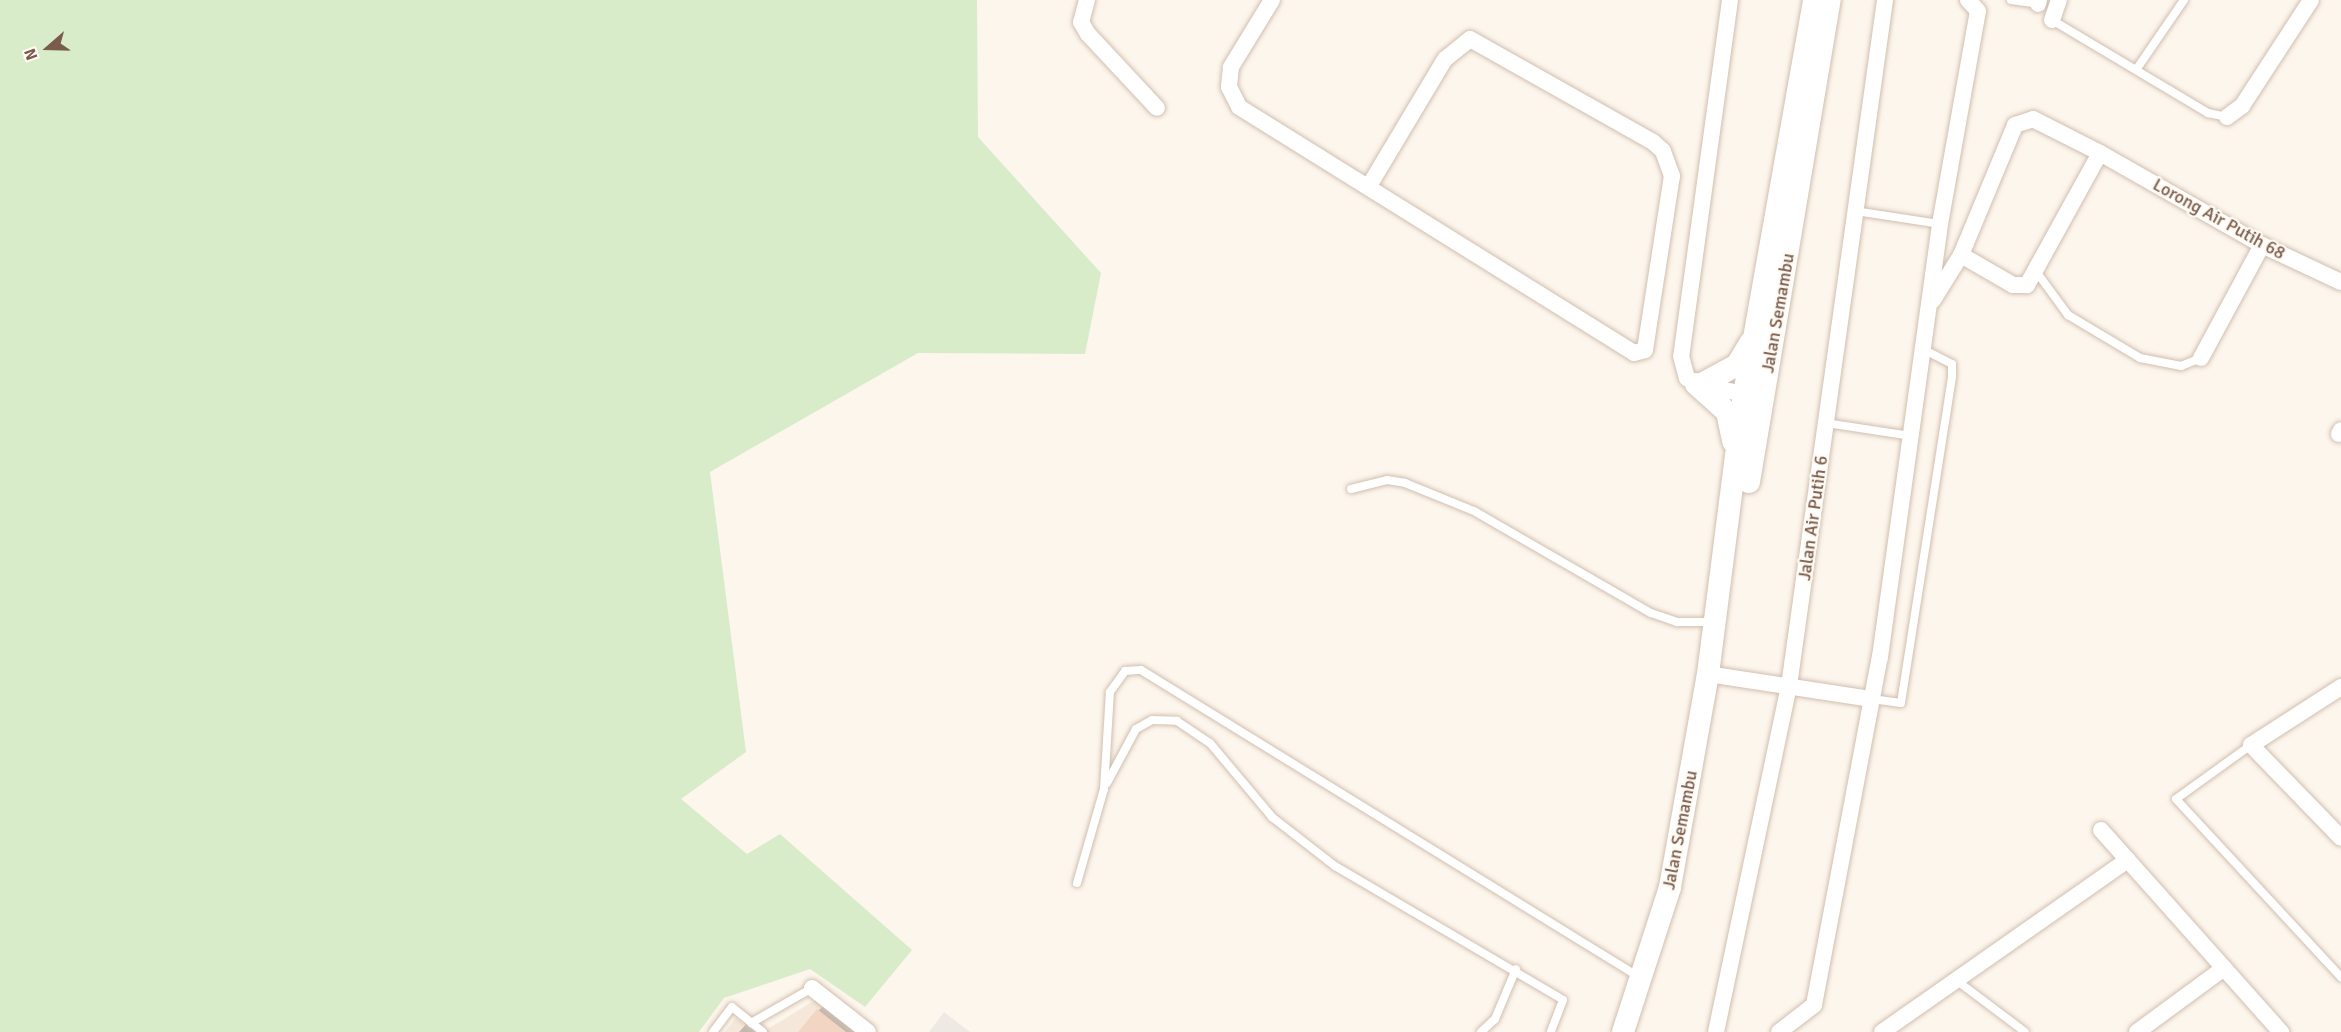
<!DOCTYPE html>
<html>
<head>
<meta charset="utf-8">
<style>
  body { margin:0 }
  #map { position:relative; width:2341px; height:1032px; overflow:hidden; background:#fdf6ec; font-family:Signika,sans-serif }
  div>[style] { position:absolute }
  .residential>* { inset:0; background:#f5e8da }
  .industrial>* { inset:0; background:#efe9e4 }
  .green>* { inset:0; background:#d8ecc9 }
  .shadow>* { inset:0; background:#0003 }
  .building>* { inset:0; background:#f3d5c3 }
  .roads { filter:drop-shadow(0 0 2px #d1beb0) drop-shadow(0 0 2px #d1beb0) }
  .service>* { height:8px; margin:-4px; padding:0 4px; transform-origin:4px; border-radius:4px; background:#fff }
  .minor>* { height:16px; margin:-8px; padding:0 8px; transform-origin:8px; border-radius:8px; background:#fff }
  .secondary>* { height:22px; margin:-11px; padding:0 11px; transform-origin:11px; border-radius:11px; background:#fff }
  span { translate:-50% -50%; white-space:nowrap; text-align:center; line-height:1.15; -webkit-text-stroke:4.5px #fffaf3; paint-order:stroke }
  .street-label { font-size:18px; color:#7a5c4d }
  .north { position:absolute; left:18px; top:18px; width:60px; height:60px; -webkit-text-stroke:4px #fffaf3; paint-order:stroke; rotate:250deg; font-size:16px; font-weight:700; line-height:24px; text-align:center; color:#7a5c4d }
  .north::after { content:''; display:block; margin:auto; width:21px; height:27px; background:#7a5c4d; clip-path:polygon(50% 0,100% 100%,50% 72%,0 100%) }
</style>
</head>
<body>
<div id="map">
  <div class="residential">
    <i style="clip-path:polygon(815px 1000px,856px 1032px,763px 1032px)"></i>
    <i style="clip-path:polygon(736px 1018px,753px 1032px,725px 1032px)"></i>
  </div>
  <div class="industrial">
    <i style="clip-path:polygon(944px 1012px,970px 1032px,929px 1032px)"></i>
  </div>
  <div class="green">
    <i style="clip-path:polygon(0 0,977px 0,978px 137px,1101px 273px,1085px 354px,918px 353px,710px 472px,746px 752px,681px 799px,747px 854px,780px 834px,912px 950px,865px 1007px,810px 969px,724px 998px,699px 1032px,0 1032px)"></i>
  </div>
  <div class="shadow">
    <i style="clip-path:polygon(829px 999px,869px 1032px,800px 1032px)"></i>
    <i style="clip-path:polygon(752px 1018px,769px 1032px,739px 1032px)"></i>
  </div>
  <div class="building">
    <i style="clip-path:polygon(817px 1009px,846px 1032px,798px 1032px)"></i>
  </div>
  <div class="roads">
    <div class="service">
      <i style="left:2011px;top:0;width:27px;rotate:8deg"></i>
      <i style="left:2052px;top:20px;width:182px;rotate:30.8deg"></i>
      <i style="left:2208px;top:113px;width:19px;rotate:12deg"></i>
      <i style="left:2136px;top:70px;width:85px;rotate:-55.6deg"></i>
      <i style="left:1855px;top:211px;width:86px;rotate:8.7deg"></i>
      <i style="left:2038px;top:274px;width:51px;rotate:53.8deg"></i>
      <i style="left:2068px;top:315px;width:84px;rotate:30.8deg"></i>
      <i style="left:2140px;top:358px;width:42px;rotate:11deg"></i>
      <i style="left:2181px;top:366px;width:22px;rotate:-22deg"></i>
      <i style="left:1826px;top:423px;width:86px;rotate:8.7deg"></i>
      <i style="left:1351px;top:489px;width:37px;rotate:-14deg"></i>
      <i style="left:1387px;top:480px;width:18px;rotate:9deg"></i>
      <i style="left:1405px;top:483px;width:74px;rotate:22.1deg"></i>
      <i style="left:1474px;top:511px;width:204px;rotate:30deg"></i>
      <i style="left:1651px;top:613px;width:28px;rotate:19deg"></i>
      <i style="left:1677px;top:622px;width:37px"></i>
      <i style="left:1872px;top:699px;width:29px;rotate:8deg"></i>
      <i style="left:1901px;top:703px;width:331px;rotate:-81.1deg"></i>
      <i style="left:1952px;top:376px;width:12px;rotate:-90deg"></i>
      <i style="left:1952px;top:364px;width:33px;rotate:-153deg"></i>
      <i style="left:2251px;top:745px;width:92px;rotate:144.2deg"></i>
      <i style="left:2176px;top:799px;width:243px;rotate:47.2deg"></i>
      <i style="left:1107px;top:783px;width:61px;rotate:-61.8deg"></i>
      <i style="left:1136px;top:729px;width:18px;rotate:-29deg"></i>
      <i style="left:1152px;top:720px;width:25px;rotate:2deg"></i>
      <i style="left:1177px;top:721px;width:40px;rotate:34deg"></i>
      <i style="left:1210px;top:743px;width:97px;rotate:50deg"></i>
      <i style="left:1272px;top:817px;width:80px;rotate:37.9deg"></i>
      <i style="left:1335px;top:866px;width:264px;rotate:30.4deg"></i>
      <i style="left:1563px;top:1000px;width:34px;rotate:111deg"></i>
      <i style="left:1077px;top:883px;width:98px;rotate:-74deg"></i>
      <i style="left:1104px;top:789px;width:97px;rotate:-86.5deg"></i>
      <i style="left:1110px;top:692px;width:26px;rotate:-54deg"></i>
      <i style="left:1125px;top:671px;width:16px;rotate:-4deg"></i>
      <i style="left:1141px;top:670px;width:585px;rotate:31.65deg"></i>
      <i style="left:1956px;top:980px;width:86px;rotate:37deg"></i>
      <i style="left:751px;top:1023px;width:70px;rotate:-29.8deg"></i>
      <i style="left:713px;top:1032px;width:31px;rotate:-53deg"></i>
      <i style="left:732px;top:1007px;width:40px;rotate:39deg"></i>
      <i style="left:1481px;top:1032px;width:19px;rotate:-43deg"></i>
      <i style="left:1495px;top:1019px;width:54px;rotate:-67.2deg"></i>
    </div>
    <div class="minor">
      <i style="left:1087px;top:0;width:23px;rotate:105deg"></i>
      <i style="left:1081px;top:22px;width:14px;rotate:60deg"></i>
      <i style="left:1088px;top:34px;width:101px;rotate:47deg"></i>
      <i style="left:1272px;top:0;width:79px;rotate:121.5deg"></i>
      <i style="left:1231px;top:67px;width:20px;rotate:96deg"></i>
      <i style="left:1229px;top:87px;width:22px;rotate:63deg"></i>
      <i style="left:1239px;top:107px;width:465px;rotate:31.9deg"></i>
      <i style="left:1634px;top:353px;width:11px;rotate:-15deg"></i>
      <i style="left:1645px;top:350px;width:176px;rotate:-81.2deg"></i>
      <i style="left:1672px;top:176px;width:27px;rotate:-110deg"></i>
      <i style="left:1663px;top:151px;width:13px;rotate:-138deg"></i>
      <i style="left:1653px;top:142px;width:210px;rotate:-150.6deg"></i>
      <i style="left:1470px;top:39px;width:32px;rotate:141deg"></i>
      <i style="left:1445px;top:59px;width:148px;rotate:120.9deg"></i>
      <i style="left:1730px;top:0;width:359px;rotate:97.8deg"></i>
      <i style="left:1681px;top:356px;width:23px;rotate:75deg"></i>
      <i style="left:1687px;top:378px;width:11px;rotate:34deg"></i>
      <i style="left:1696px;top:384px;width:49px;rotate:11.8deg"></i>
      <i style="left:2038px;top:4px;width:4px;rotate:-76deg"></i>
      <i style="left:2052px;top:20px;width:21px;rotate:-71deg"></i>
      <i style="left:2227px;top:117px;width:19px;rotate:-36deg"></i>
      <i style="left:2242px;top:106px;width:126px;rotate:-56.9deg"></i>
      <i style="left:2100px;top:153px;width:151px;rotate:118.9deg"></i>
      <i style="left:2027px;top:285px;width:14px;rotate:180deg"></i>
      <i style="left:2013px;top:285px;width:60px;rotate:-150deg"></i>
      <i style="left:1961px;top:255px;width:141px;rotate:-67.4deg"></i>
      <i style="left:2015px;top:125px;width:19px;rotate:-18deg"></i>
      <i style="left:2033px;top:119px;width:75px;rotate:26.9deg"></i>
      <i style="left:2100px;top:153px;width:186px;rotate:29.6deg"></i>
      <i style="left:2262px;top:245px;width:87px;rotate:25.1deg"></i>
      <i style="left:1933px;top:300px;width:53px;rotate:-58.1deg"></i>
      <i style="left:2201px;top:358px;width:128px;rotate:-61.6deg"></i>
      <i style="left:2339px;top:434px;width:4px;rotate:-63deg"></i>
      <i style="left:1708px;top:674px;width:166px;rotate:8.7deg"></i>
      <i style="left:2341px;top:687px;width:107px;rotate:147.2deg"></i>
      <i style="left:2251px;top:745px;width:129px;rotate:45.9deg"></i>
      <i style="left:2101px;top:830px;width:271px;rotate:48.3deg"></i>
      <i style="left:812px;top:988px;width:71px;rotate:38.2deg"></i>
      <i style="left:1716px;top:1032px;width:354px;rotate:-78.1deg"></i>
      <i style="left:1789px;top:686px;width:693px;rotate:-82.03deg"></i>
      <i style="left:1779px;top:1032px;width:44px;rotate:-37.6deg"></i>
      <i style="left:1814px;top:1005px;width:354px;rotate:-79.3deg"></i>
      <i style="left:1880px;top:657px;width:437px;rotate:-82.1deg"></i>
      <i style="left:1940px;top:224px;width:216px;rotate:-79.9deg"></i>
      <i style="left:1978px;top:11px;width:15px;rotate:-132deg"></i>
      <i style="left:1882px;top:1032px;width:300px;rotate:-35deg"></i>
      <i style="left:2137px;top:1032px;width:108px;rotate:-36.3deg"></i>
    </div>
    <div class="secondary">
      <i style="left:1696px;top:384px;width:42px;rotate:42.1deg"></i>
      <i style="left:1727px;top:412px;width:30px;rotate:78deg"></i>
      <i style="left:1700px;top:385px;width:42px;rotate:-28.4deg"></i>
      <i style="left:1737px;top:365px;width:26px;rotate:-59deg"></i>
      <i style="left:1749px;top:482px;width:489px;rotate:-80.5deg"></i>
      <i style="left:1623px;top:1032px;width:152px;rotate:-72deg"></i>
      <i style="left:1670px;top:887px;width:216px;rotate:-79.9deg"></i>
      <i style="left:1708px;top:674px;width:282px;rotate:-82.7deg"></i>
      <i style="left:1744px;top:394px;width:400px;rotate:-79.9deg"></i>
    </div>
  </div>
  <div class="street-label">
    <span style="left:2219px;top:219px;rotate:29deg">Lorong Air Putih 68</span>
    <span style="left:1778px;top:313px;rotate:-80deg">Jalan Semambu</span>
    <span style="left:1813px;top:518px;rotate:-82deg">Jalan Air Putih 6</span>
    <span style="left:1680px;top:830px;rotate:-79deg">Jalan Semambu</span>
  </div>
  <div class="north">N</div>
</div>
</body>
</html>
